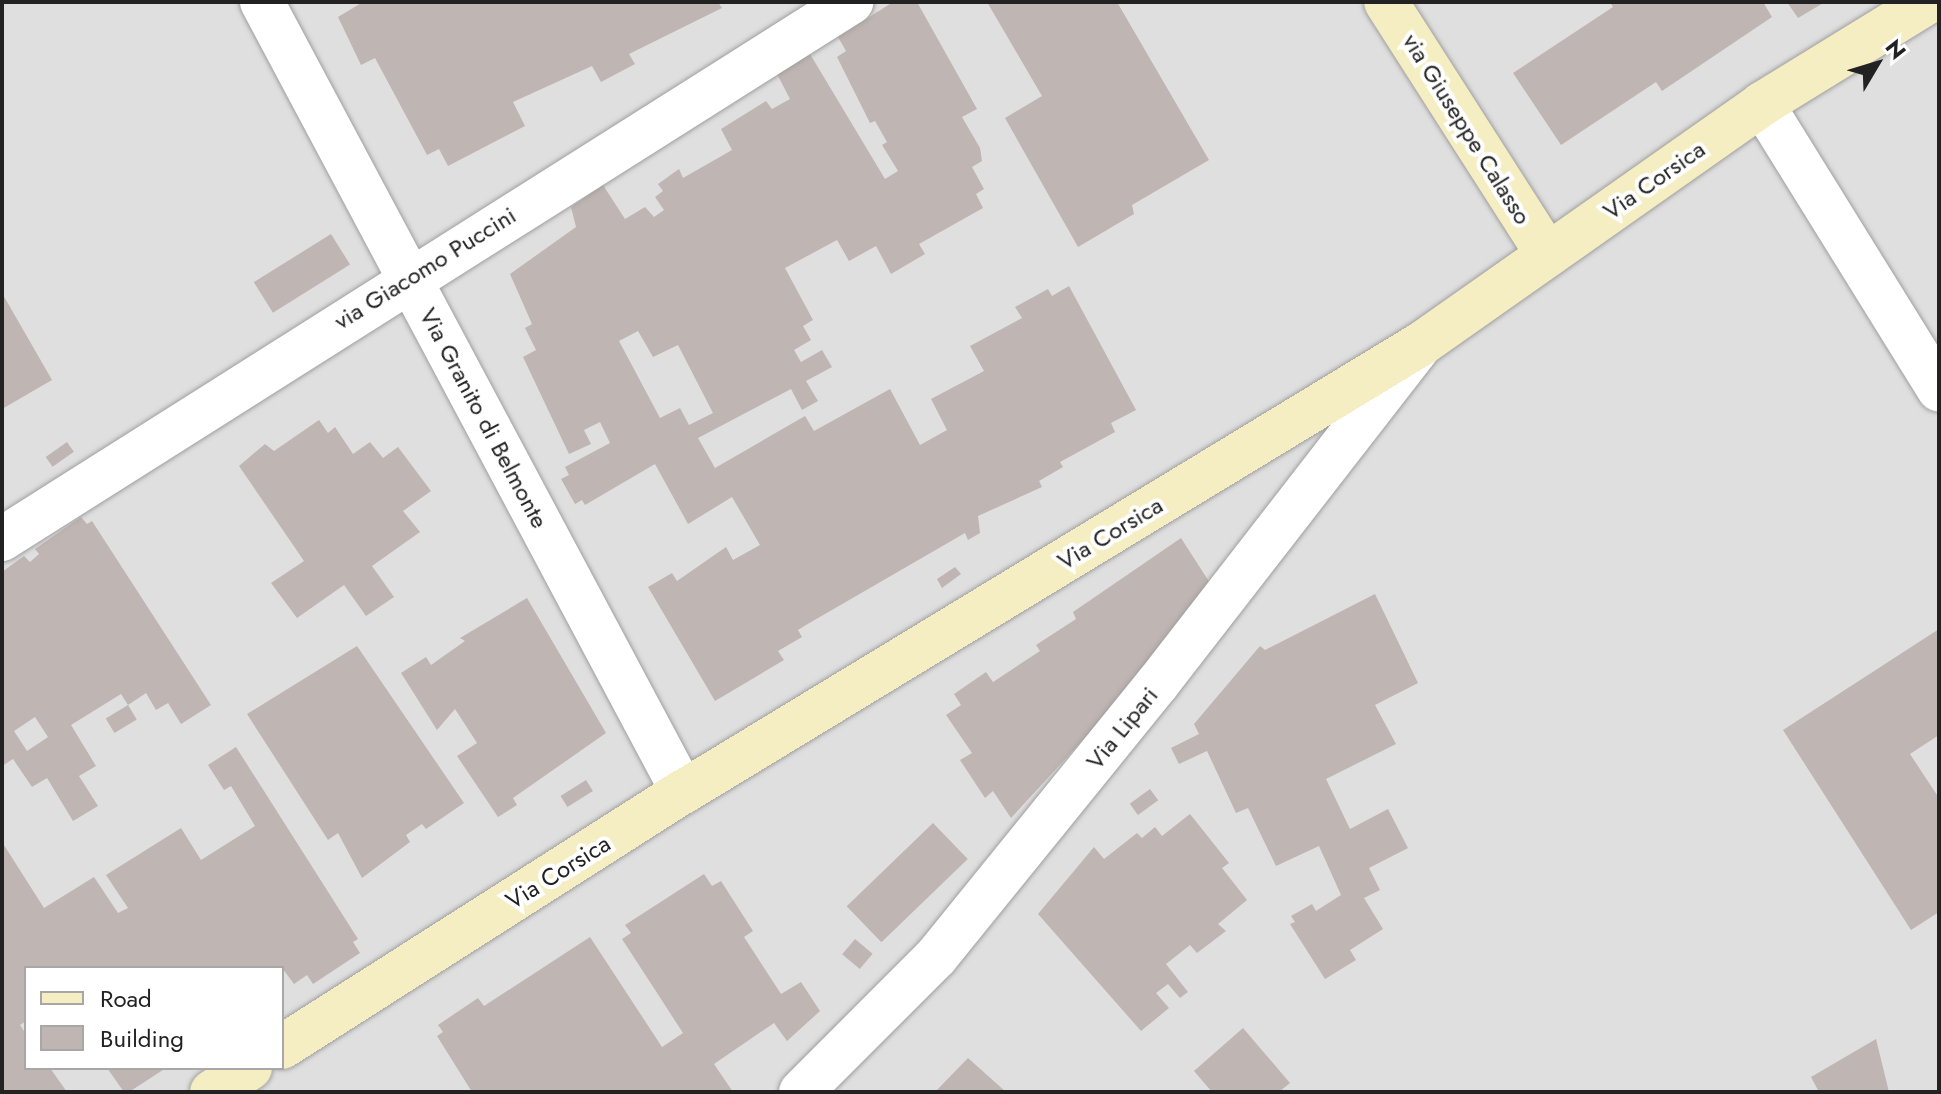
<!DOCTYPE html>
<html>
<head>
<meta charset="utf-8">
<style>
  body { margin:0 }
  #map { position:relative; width:1941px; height:1094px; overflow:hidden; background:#f1ede9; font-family:Jost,sans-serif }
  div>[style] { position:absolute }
  .residential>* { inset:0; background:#e0dfdf }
  .building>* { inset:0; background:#bfb5b2; transform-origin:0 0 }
  .roads { filter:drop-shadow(0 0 2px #9f9f9f) drop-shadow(0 0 2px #9f9f9f) }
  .street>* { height:44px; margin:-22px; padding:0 22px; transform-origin:22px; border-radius:22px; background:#fff }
  .secondary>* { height:44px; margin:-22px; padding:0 22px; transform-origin:22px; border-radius:22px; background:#f6eec3 }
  span { translate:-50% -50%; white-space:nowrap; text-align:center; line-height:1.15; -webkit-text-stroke:8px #fff; paint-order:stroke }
  .street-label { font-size:24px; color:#222 }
  .frame { position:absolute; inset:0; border:4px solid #222; pointer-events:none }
  .legend { position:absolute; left:24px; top:966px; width:260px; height:104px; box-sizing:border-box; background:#fff; border:2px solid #a7a7a7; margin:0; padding:10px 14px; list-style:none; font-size:24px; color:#222 }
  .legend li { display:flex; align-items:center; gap:16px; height:40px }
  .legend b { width:40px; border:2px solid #a7a7a7 }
  .north { position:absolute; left:1837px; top:24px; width:80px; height:80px; -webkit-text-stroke:6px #fff; paint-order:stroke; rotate:52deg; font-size:22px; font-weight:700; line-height:32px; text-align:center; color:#222 }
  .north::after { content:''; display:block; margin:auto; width:28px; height:36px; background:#222; clip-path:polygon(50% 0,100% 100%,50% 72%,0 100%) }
</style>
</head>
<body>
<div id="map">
  <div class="residential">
    <i style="clip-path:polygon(evenodd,2px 2px,1939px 2px,1939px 1092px,2px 1092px,2px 2px,26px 968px,282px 968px,282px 1068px,26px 1068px,26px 968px)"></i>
  </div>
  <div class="building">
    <i style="clip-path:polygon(363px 2px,718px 2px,722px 8px,629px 54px,635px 64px,601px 82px,592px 66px,513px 102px,525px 126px,448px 166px,439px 149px,427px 155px,375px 58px,361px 65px,338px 17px)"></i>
    <i style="clip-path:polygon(evenodd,893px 2px,917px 2px,977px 109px,962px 117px,980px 148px,982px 161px,972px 167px,984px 189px,976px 194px,983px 208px,919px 244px,925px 254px,891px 274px,876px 246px,849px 261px,837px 240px,785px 268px,813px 320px,803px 326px,811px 340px,794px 350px,801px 362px,822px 350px,832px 367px,806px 381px,818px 401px,802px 410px,791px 389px,698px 438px,715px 468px,805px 416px,814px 431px,890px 389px,920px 445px,947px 430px,931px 399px,984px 371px,970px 346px,1022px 318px,1015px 307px,1048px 289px,1052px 296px,1069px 286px,1136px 410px,1111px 423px,1115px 432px,1060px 462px,1063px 467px,1039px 481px,1042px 487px,978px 516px,980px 533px,968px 540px,965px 533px,806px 625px,798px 630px,802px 637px,778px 651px,784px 660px,715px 701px,648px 587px,672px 573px,677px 581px,726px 547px,733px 560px,760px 545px,732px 497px,688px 524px,655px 464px,585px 505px,582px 500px,575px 504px,561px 479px,569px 475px,565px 467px,610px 443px,600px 422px,584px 430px,591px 444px,569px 454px,523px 357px,536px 350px,525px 328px,532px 324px,510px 274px,576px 227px,571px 207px,603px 185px,625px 219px,645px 207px,654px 217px,664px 210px,655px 197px,663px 191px,658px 184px,679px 169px,683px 178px,732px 150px,721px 129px,766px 101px,772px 109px,790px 99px,777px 74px,810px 54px,885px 179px,898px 171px,882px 145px,887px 142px,875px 121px,870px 123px,837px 57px,846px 51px,838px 37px,893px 2px,638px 331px,653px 357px,678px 345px,713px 413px,689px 425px,680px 408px,660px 418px,619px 341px,638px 331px)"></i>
    <i style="clip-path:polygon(987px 2px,1117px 2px,1209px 160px,1132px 205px,1134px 214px,1078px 247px,1005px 118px,1042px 96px)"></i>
    <i style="clip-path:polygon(1610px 2px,1763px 2px,1772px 17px,1662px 91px,1656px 82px,1561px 145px,1513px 73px,1613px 7px)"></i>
    <i style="clip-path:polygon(1787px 2px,1825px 2px,1798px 18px)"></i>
    <i style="left:331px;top:234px;width:36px;height:91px;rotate:58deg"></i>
    <i style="clip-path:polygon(2px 293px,52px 380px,2px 409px)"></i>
    <i style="clip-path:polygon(319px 420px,328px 433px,335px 427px,353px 454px,370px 442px,383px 458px,398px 447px,431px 491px,403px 511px,420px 532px,372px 566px,394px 597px,366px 616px,344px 585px,297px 618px,271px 583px,304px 561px,239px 466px,265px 444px,274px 451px)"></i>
    <i style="left:67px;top:442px;width:12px;height:26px;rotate:55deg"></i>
    <i style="clip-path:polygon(evenodd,81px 517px,87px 524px,92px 521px,211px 705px,181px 724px,168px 703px,156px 710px,146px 693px,128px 705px,121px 694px,71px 725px,96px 766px,79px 776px,98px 806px,73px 821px,47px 778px,32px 787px,13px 759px,2px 766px,2px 572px,24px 556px,30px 562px,39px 554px,35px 549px,81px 517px,35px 717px,48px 737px,27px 751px,14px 731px,35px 717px)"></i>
    <i style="clip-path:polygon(1181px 538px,1217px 594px,1011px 818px,993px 791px,985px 798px,960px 760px,972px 753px,946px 715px,961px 705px,954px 694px,986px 672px,993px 682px,1040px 651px,1036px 645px,1076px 619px,1073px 612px)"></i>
    <i style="clip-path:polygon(955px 567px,961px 574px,942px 588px,937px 579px)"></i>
    <i style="clip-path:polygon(1375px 594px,1418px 683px,1375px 705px,1396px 744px,1326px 779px,1350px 829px,1388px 809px,1408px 848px,1369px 868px,1380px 890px,1364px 898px,1383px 929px,1350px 950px,1356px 960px,1325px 979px,1290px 924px,1295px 922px,1291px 916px,1312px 904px,1316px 911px,1341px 895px,1319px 846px,1276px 866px,1248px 808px,1236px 813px,1207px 751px,1179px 764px,1171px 748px,1199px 734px,1194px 724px,1260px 646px,1265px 650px)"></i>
    <i style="clip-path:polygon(527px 598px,606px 733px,513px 798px,517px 805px,498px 817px,457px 756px,477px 743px,455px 709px,437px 730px,401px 673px,426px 657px,431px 665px,465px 641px,460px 638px)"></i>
    <i style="clip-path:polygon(1939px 629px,1939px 735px,1910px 754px,1939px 798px,1939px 912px,1911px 930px,1783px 730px)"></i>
    <i style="clip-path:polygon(357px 646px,464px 803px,426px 829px,422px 824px,406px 835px,410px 842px,362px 878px,338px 833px,328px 840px,247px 714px)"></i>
    <i style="left:128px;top:705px;width:17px;height:26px;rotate:59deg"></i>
    <i style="clip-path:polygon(236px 747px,358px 939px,353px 942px,360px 953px,313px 984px,307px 975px,294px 984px,282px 968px,26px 968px,26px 1021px,20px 1025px,26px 1034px,26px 1068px,50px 1068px,67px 1092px,2px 1092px,2px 842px,44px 908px,94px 877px,118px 913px,128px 908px,106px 875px,181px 828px,201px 860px,255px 826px,231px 786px,224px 790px,208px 765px)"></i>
    <i style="left:586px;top:780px;width:13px;height:30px;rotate:58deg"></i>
    <i style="left:1150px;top:789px;width:14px;height:25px;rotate:54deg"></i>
    <i style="clip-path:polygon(1190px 814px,1229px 863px,1222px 868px,1247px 900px,1218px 924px,1226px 931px,1197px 953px,1190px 945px,1166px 964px,1188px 992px,1180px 998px,1168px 984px,1156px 993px,1169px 1008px,1141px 1031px,1038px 914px,1094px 847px,1104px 859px,1137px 833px,1142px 838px,1155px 827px,1162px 836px)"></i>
    <i style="left:933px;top:823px;width:50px;height:120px;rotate:46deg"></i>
    <i style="clip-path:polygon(704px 874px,712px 886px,721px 881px,753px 931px,744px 937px,781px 994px,801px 982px,820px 1011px,787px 1041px,774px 1023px,714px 1064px,733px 1092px,472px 1092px,437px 1036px,443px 1032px,438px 1025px,478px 998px,484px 1006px,590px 937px,662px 1047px,683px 1033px,622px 939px,631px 933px,625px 925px)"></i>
    <i style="left:855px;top:939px;width:23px;height:20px;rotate:40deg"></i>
    <i style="clip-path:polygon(1243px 1028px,1290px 1083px,1279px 1092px,1212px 1092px,1194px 1071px)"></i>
    <i style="clip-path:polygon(1876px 1039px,1889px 1092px,1819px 1092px,1811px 1077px)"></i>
    <i style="clip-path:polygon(968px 1058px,1006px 1092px,935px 1092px)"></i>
    <i style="clip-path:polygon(107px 1068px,166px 1068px,129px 1092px,124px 1092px)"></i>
  </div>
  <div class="roads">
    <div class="street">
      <i style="left:262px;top:2px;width:895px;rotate:61.95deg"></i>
      <i style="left:1762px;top:104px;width:336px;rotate:58.2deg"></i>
      <i style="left:2px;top:539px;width:1005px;rotate:-32.31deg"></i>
      <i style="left:801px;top:1092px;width:191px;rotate:-45deg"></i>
      <i style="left:936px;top:957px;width:353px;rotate:-51deg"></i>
      <i style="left:1158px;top:683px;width:426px;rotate:-52.2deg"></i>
    </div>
    <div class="secondary">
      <i style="left:1386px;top:2px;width:300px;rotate:57.4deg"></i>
      <i style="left:282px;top:1047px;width:475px;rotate:-32.5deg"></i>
      <i style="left:683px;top:792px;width:863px;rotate:-31.26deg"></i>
      <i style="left:1421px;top:344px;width:417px;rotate:-35.1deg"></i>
      <i style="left:1762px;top:104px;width:195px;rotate:-31.6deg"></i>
      <i style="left:212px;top:1092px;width:45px;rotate:-32.3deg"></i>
    </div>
  </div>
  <div class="street-label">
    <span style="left:1467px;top:129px;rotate:58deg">via Giuseppe Calasso</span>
    <span style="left:1654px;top:180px;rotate:-35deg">Via Corsica</span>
    <span style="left:425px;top:268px;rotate:-32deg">via Giacomo Puccini</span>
    <span style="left:484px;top:418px;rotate:62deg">Via Granito di Belmonte</span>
    <span style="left:1110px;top:533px;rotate:-31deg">Via Corsica</span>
    <span style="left:1122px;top:728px;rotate:-51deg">Via Lipari</span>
    <span style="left:558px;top:872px;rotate:-32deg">Via Corsica</span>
  </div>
  <div class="frame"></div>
  <ul class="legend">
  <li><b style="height:10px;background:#f6eec3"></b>Road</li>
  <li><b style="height:22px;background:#bfb5b2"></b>Building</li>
  </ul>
  <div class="north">N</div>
</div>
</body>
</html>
